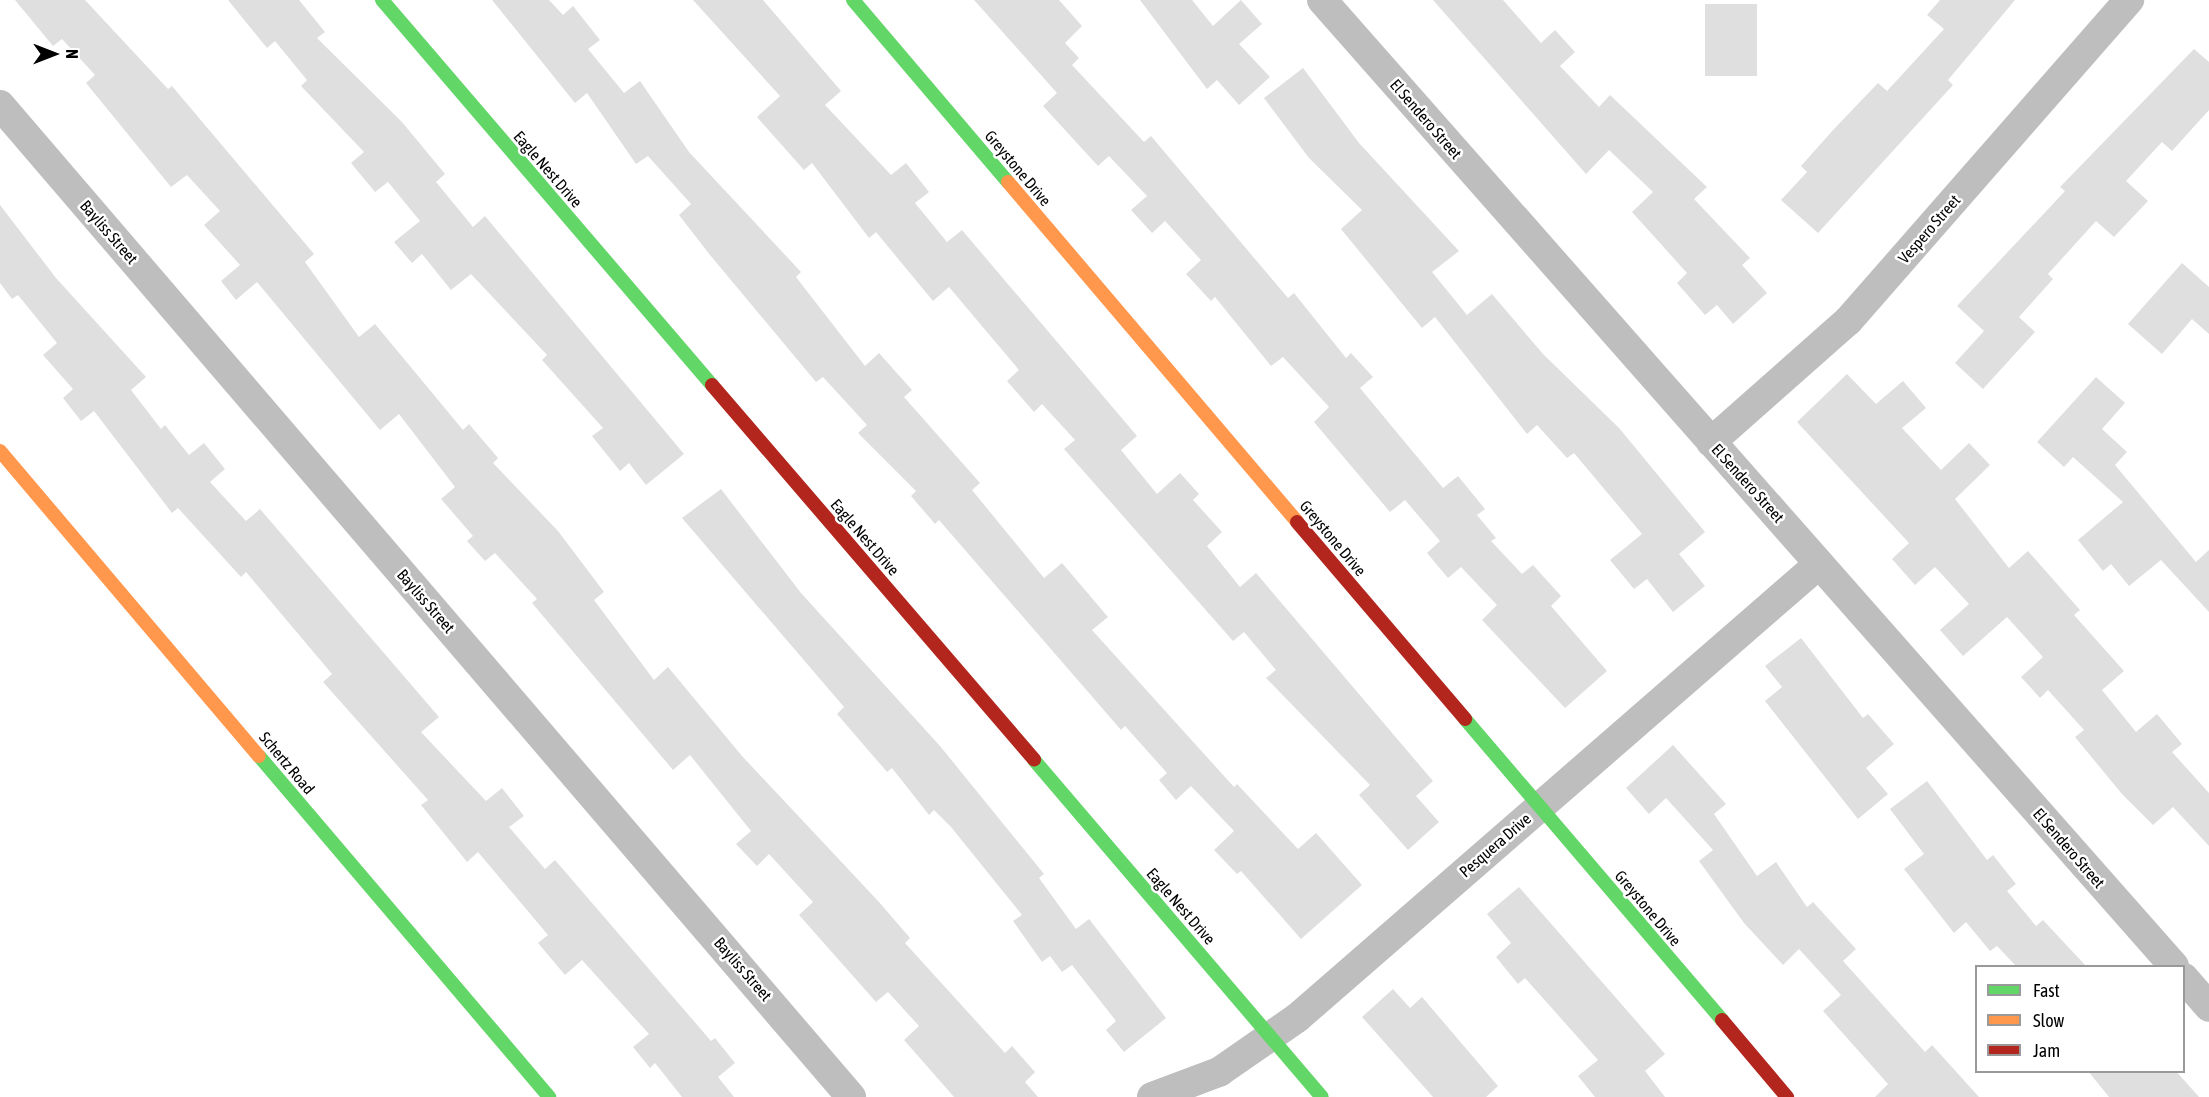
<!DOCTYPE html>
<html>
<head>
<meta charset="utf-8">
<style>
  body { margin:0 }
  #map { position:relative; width:2209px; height:1097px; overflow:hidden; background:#fff; font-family:"Asap Condensed",sans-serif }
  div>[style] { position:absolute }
  .building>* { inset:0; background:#dfdfdf; transform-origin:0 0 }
  .street>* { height:30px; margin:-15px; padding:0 15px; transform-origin:15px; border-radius:15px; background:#bebebe }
  .fast>* { height:14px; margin:-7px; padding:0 7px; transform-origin:7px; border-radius:7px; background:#63d668 }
  .slow>* { height:14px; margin:-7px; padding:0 7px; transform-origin:7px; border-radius:7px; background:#ff974d }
  .jam>* { height:14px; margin:-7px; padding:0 7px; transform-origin:7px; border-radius:7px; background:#b3261e }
  span { translate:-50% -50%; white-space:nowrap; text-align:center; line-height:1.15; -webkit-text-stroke:5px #fff; paint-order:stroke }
  .street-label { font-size:16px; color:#000 }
  .legend { position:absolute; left:1975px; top:965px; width:210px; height:108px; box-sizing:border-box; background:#fff; border:2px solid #999; margin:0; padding:8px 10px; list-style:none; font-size:18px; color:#000 }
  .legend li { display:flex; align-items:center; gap:12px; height:30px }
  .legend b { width:30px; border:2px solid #999 }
  .north { position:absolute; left:24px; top:24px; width:60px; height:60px; -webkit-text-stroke:4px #fff; paint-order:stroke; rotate:90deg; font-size:16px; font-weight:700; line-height:24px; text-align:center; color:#000 }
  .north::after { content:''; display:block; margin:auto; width:21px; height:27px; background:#000; clip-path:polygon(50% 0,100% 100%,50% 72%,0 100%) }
</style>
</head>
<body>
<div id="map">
  <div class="building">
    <i style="clip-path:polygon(15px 0,85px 0,168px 89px,172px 86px,314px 254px,305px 262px,359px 337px,375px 324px,463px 430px,469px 424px,498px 458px,493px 463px,558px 531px,604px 592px,594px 600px,654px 680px,668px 667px,742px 756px,879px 902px,910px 938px,905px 943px,1005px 1053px,1012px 1046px,1035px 1072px,1025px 1082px,1038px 1097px,954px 1097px,904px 1040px,919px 1026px,888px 992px,876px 1002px,799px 915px,813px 902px,769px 854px,757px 866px,736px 844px,751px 831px,690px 755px,673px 770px,532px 603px,537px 599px,495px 553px,485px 561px,467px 541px,473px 536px,441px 499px,455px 487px,399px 414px,380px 430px,257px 282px,236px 300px,221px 281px,240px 265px,204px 225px,220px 211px,187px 175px,171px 187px,86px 83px,95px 75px,62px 39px,53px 46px)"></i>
    <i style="clip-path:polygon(228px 0,299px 0,325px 32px,317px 38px,402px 122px,445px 174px,436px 182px,473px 227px,485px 216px,684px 454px,646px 485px,629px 463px,620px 471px,592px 436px,603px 428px,542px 360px,547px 355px,471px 274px,451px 290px,422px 254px,412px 263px,394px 242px,420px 221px,388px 182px,375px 192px,351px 163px,364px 152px,301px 86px,307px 80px,275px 41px,267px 48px)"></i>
    <i style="clip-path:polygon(492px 0,549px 0,563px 15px,573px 6px,600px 40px,588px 49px,624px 93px,640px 81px,689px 152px,801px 272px,796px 277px,865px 366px,879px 353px,912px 390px,904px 397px,980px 483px,972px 490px,1044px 578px,1062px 563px,1108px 617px,1092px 630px,1234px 787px,1237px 784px,1298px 849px,1316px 833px,1362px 885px,1301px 939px,1241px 871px,1237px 874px,1214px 850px,1234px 831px,1191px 786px,1176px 800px,1159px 780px,1167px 773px,1125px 726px,1121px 730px,939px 520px,935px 524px,911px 496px,916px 491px,858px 433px,867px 425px,823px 377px,816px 382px,710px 255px,679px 215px,691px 204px,648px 156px,636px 164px,587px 93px,575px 103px)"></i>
    <i style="clip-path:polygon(693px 0,763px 0,841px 91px,825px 105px,891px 175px,906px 163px,929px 192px,915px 203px,947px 242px,962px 230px,1137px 436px,1121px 450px,1157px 494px,1180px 473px,1199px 494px,1193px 500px,1222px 532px,1207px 546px,1240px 587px,1256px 573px,1433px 781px,1416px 796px,1439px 822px,1408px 850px,1359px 795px,1370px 785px,1266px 678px,1276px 670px,1244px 632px,1233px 641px,1064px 449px,1075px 440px,1042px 404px,1034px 412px,1007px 381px,1019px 370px,949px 287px,933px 301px,876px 232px,869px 238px,812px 163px,804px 170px,757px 117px,780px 96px)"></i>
    <i style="clip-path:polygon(974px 0,1059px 0,1082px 26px,1065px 43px,1079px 58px,1072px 65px,1144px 142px,1151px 136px,1288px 298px,1294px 293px,1346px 358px,1351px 353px,1373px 377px,1360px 388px,1443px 488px,1458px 476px,1485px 509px,1477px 515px,1496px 538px,1491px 541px,1522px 574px,1533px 565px,1561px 596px,1551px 606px,1607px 671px,1565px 708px,1482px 620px,1497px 605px,1461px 567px,1448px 578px,1427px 553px,1440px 541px,1405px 500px,1390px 512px,1314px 422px,1329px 407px,1283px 357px,1271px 366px,1215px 297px,1211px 301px,1186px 274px,1201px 260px,1165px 221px,1152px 233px,1131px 210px,1147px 196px,1109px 156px,1098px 166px,1043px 106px,1057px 93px)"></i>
    <i style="clip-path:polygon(1140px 0,1192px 0,1213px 26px,1241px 0,1262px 24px,1239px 44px,1270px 77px,1239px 105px,1217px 80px,1207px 89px)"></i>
    <i style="clip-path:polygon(1433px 0,1503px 0,1541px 43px,1555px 30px,1575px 52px,1560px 66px,1599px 107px,1610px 95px,1707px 187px,1694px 199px,1750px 258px,1742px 265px,1767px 293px,1733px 324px,1717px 305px,1705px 315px,1677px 283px,1687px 273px,1632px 212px,1653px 192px,1609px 150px,1586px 174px)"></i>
    <i style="clip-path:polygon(1940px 0,2015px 0,1948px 80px,1953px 85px,1818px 233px,1781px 200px,1807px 172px,1801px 166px,1834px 129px,1878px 83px,1887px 91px,1944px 29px,1927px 15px)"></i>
    <i style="left:1705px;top:4px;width:52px;height:72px"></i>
    <i style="clip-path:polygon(2194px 49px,2209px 62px,2209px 110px,2172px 151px,2162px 142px,2126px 181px,2148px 201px,2114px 237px,2096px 221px,2048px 274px,2053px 279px,2019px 317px,2035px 332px,1983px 389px,1955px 363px,1984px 331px,1957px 306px,2065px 191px,2060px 187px)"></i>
    <i style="clip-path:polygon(1303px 68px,1359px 143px,1459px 251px,1432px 272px,1467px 315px,1492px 294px,1543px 354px,1619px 428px,1705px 532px,1679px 554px,1705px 586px,1673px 612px,1647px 579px,1634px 589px,1610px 560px,1642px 534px,1574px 453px,1567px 458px,1537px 425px,1527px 434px,1435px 317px,1422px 328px,1341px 229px,1362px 210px,1309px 158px,1264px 98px)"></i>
    <i style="clip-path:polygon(0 205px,56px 278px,146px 377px,131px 390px,161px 429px,165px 425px,189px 455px,204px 443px,225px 469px,210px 482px,246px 521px,260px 509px,439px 717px,421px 732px,486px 801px,502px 788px,524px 816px,509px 827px,545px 869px,555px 860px,711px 1041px,715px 1038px,735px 1063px,718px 1077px,734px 1097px,682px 1097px,655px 1063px,650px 1068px,633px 1047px,649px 1034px,582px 960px,565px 975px,538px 943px,548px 935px,478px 852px,467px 862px,421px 805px,428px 800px,323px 682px,332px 674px,246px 572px,241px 577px,178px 508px,172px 513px,94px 411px,81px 421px,63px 398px,73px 389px,43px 355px,57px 343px,18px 295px,12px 299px,0 283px)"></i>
    <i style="clip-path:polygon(2182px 263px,2209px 287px,2209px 334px,2192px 319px,2162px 354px,2128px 324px)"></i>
    <i style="clip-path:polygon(1847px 374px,1876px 404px,1903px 381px,1926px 408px,1902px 428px,1941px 470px,1969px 443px,1990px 465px,1955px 499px,2009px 568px,2028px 551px,2080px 610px,2074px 615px,2124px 671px,2102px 690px,2136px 732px,2157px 714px,2182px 744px,2172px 752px,2209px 793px,2209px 846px,2173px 807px,2153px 825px,2122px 794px,2075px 737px,2084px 730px,2048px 690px,2040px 698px,2021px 677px,2043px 657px,2007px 617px,1963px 656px,1940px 630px,1969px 604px,1935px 567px,1915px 585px,1892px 559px,1909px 543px,1797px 422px)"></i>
    <i style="clip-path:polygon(2096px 377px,2125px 403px,2102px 429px,2127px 452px,2115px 465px,2196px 562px,2209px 550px,2209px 612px,2161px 560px,2129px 586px,2111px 564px,2103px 571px,2078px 540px,2123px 502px,2073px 457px,2064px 467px,2037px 442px)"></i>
    <i style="clip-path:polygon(721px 489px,801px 593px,940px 746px,1044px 874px,1039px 878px,1076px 929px,1089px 919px,1166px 1018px,1124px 1052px,1106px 1030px,1116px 1021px,1072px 965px,1062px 972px,1050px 956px,1042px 962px,1013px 921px,1022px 915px,951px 827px,934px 810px,929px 815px,892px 768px,887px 772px,837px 714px,844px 707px,682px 518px)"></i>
    <i style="clip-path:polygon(1801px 638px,1863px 718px,1868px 714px,1894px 744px,1866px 768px,1888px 794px,1858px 819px,1765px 701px,1782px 687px,1765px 666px)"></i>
    <i style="clip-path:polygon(1673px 745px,1726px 804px,1714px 814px,1757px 876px,1776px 862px,1807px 907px,1813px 902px,1856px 949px,1843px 961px,1925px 1052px,1932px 1045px,1979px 1097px,1875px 1097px,1888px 1084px,1823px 1011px,1841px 995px,1799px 949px,1783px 965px,1744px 923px,1699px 861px,1713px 850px,1666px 798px,1649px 814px,1626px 788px)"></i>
    <i style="clip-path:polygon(1927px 781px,1987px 860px,1993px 855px,2016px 884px,2007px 891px,2036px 926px,2043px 920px,2086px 966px,2016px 966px,1997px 946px,1990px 951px,1966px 922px,1954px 933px,1904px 869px,1924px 854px,1890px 809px)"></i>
    <i style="clip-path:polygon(1519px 887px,1665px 1054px,1645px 1071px,1665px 1097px,1595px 1097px,1578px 1076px,1598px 1060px,1525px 978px,1518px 984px,1496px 957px,1511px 943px,1487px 914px)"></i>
    <i style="clip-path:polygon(1393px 989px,1410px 1008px,1422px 997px,1498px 1086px,1486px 1097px,1433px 1097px,1362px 1017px)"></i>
    <i style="clip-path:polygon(2088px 1071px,2176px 1071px,2199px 1097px,2109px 1097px)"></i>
  </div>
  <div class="street">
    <i style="left:1322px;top:0;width:1288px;rotate:48.59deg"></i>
    <i style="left:0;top:105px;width:1307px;rotate:49.37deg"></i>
    <i style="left:1711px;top:442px;width:183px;rotate:-41.5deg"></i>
    <i style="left:1848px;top:321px;width:427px;rotate:-48.8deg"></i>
    <i style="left:2184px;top:978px;width:38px;rotate:49deg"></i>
    <i style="left:1152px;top:1097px;width:72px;rotate:-20.5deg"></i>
    <i style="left:1219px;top:1072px;width:95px;rotate:-34.7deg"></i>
    <i style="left:1297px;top:1018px;width:692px;rotate:-41.01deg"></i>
  </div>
  <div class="fast">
    <i style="left:382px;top:0;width:507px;rotate:49.4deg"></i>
    <i style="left:853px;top:0;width:239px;rotate:49.6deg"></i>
    <i style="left:1465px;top:719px;width:396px;rotate:49.5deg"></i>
    <i style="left:259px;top:756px;width:448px;rotate:49.6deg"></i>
    <i style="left:1034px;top:760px;width:443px;rotate:49.5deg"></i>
  </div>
  <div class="slow">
    <i style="left:1008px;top:182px;width:446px;rotate:49.6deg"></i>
    <i style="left:0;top:451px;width:400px;rotate:49.7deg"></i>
  </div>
  <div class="jam">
    <i style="left:712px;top:385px;width:494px;rotate:49.3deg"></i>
    <i style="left:1297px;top:522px;width:259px;rotate:49.5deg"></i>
    <i style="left:1722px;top:1020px;width:101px;rotate:49.8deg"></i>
  </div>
  <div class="street-label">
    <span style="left:1426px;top:119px;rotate:49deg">El Sendero Street</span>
    <span style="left:1018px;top:168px;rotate:50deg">Greystone Drive</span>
    <span style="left:548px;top:169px;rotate:49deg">Eagle Nest Drive</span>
    <span style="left:1929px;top:229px;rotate:-49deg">Vespero Street</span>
    <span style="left:109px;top:232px;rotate:49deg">Bayliss Street</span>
    <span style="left:1748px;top:483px;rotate:48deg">El Sendero Street</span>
    <span style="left:865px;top:537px;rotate:49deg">Eagle Nest Drive</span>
    <span style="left:1333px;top:538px;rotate:50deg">Greystone Drive</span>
    <span style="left:426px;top:601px;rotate:49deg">Bayliss Street</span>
    <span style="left:287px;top:763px;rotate:50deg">Schertz Road</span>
    <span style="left:1495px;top:845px;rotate:-41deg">Pesquera Drive</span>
    <span style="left:2069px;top:848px;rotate:49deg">El Sendero Street</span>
    <span style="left:1181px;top:906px;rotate:49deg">Eagle Nest Drive</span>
    <span style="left:1648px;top:908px;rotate:50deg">Greystone Drive</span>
    <span style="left:743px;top:969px;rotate:49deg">Bayliss Street</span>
  </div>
  <ul class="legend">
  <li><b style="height:8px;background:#63d668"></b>Fast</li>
  <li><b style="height:8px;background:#ff974d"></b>Slow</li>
  <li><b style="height:8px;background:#b3261e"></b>Jam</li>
  </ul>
  <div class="north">N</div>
</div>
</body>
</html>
